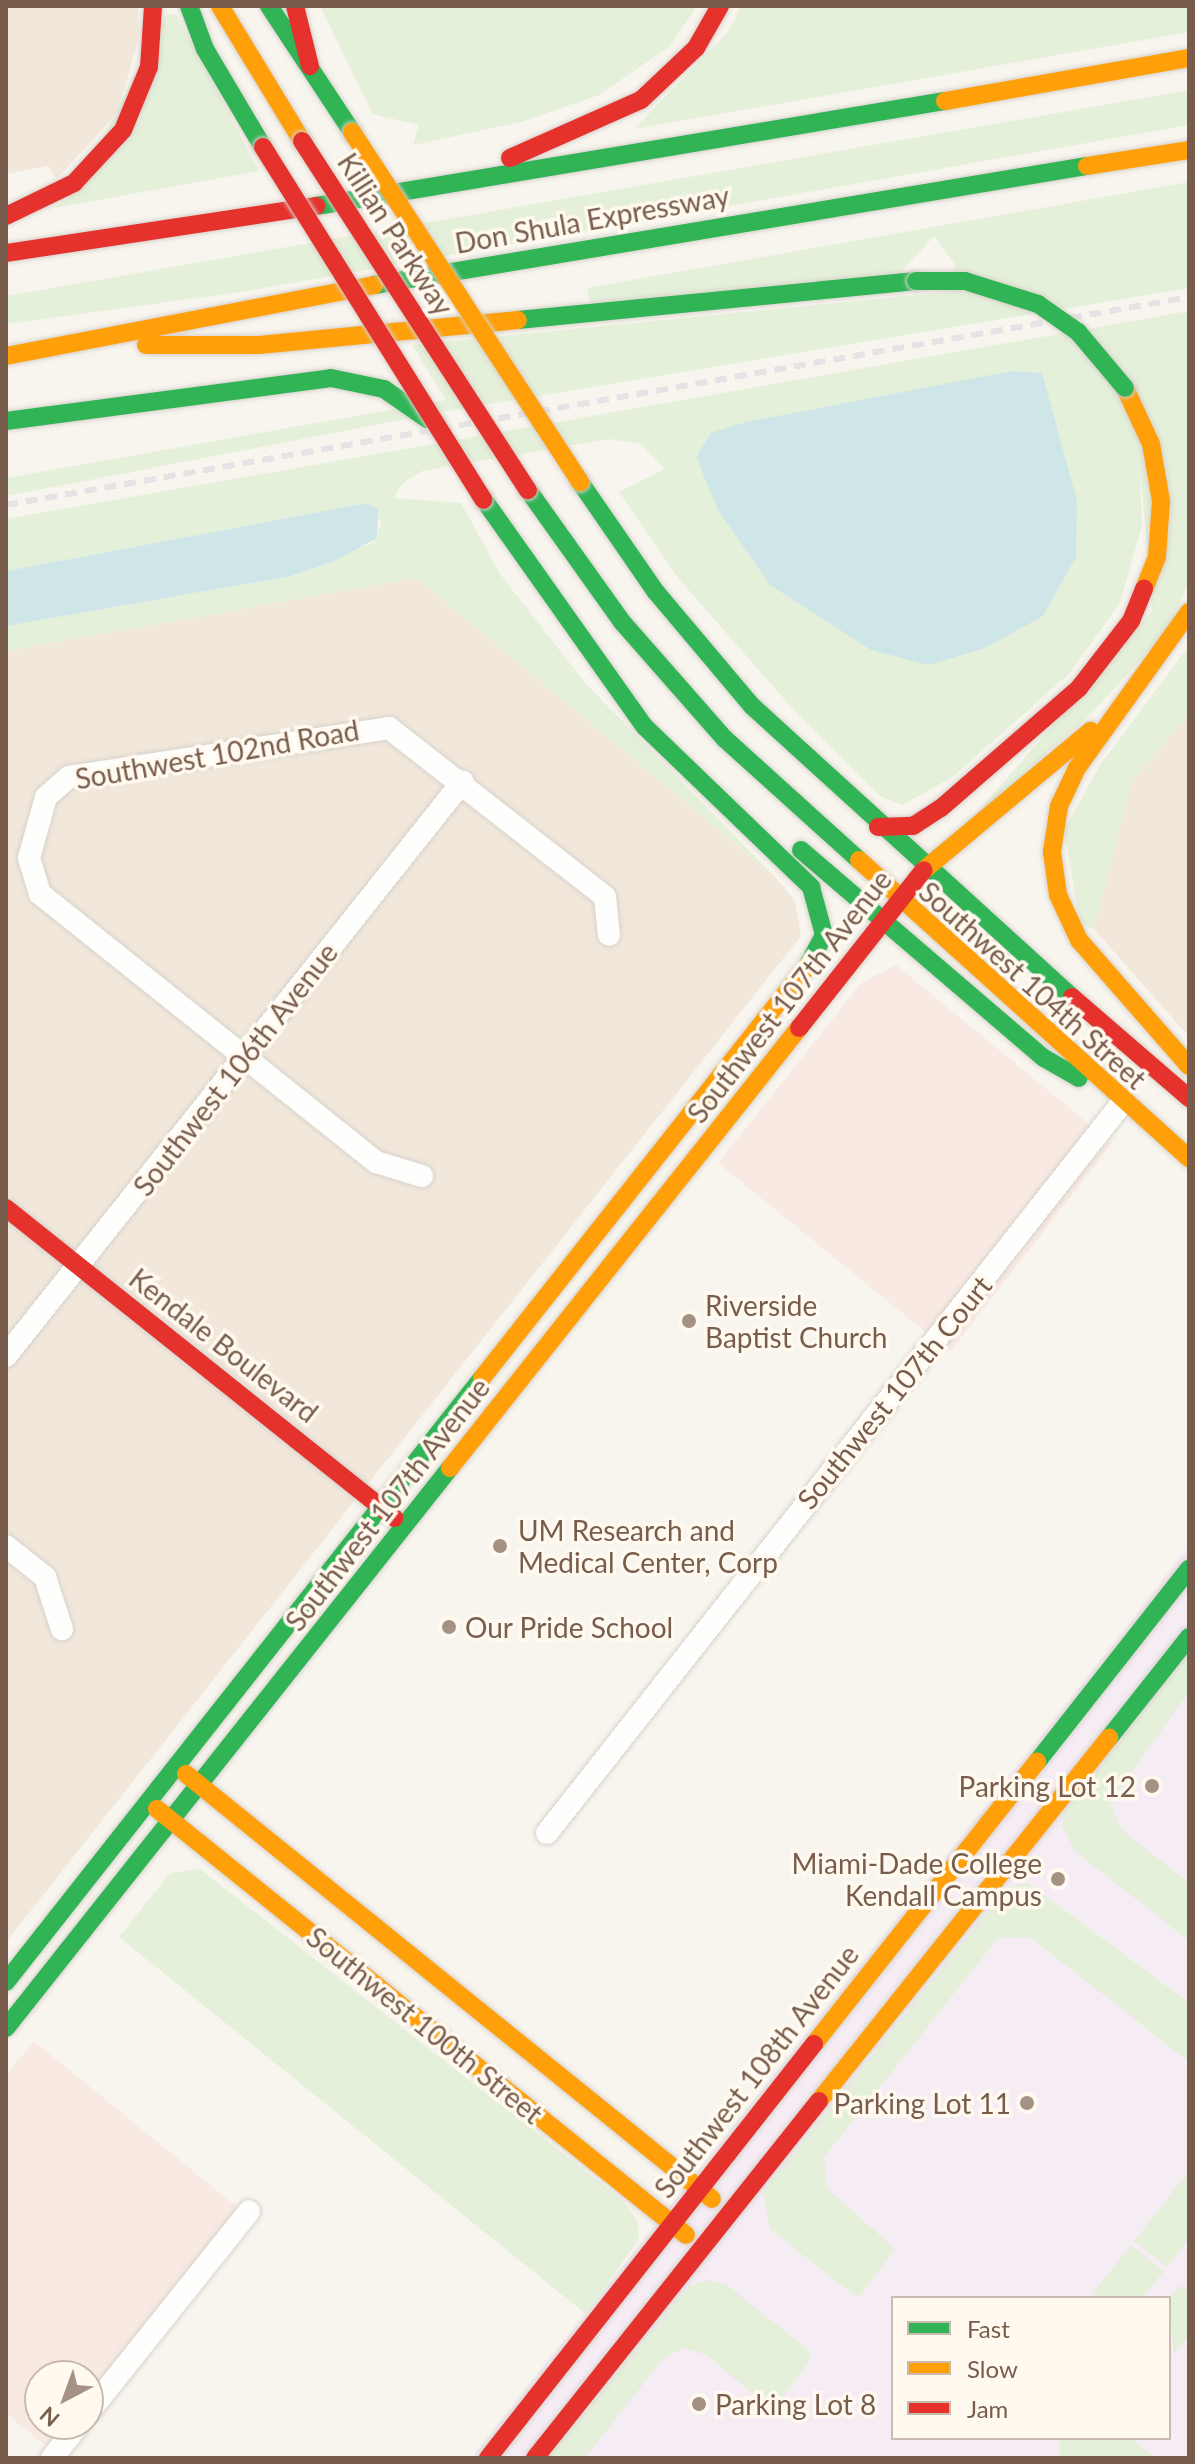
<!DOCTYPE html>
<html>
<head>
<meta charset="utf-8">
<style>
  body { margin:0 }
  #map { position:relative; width:1195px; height:2464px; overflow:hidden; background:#f8f5ee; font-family:Lato,sans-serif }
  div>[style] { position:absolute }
  .residential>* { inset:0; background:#f1e8db }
  .commercial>* { inset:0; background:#f8eae2 }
  .education>* { inset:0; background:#f5ecf4 }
  .green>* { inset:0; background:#e4f0d9 }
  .water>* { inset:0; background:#cfe6e9 }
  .roads { filter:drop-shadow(0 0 2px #d7d2cc) drop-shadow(0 0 2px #d7d2cc) }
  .street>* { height:22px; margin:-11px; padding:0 11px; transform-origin:11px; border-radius:11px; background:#fefefc }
  .fast>* { height:18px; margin:-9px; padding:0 9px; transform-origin:9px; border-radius:9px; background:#30b455 }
  .slow>* { height:18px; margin:-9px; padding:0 9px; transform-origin:9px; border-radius:9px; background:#ff9f0a }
  .jam>* { height:18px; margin:-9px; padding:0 9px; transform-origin:9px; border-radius:9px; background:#e5322d }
  .rail>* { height:6px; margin-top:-3px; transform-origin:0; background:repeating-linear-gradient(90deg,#e5e3e6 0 12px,transparent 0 20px) }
  .bridges { filter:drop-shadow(0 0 2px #d8d1ca) drop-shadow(0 0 2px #d8d1ca) }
  .fast-bridge>* { height:18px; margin:-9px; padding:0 9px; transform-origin:9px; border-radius:9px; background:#30b455 }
  .slow-bridge>* { height:18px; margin:-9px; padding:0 9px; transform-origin:9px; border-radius:9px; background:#ff9f0a }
  .jam-bridge>* { height:18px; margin:-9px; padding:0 9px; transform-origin:9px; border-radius:9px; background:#e5322d }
  .dots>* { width:22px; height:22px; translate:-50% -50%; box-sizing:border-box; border:4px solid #fff9f0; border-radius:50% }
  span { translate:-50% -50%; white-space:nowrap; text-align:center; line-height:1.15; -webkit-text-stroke:7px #fff9f0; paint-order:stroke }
  .street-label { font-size:28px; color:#785d4c }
  .poi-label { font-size:28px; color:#785d4c }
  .left { translate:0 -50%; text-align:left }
  .right { translate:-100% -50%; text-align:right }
  .frame { position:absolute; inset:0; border:8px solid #785d4c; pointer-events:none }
  .legend { position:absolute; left:891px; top:2296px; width:280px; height:144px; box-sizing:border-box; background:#fff9f0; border:2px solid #c9bbae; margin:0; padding:10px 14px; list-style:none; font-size:24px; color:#785d4c }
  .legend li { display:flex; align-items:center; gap:16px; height:40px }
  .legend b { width:40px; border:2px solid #c9bbae }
  .north { position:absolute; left:24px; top:2360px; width:80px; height:80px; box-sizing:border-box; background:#fff9f0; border:2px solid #c9bbae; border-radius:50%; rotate:221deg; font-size:22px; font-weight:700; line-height:32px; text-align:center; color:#785d4c }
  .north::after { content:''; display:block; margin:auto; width:28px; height:36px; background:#a59285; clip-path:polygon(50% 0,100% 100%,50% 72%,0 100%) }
</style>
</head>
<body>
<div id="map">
  <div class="residential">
    <i style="clip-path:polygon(6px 6px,138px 6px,139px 37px,117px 114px,56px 179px,48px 166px,6px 174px)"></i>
    <i style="clip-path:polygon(416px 578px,776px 878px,795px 901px,801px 936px,6px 1942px,6px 651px)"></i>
    <i style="clip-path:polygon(1189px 714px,1189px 1037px,1094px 929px,1132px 781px)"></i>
  </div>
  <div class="commercial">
    <i style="clip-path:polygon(896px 965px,1112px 1143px,950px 1352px,718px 1163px,862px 982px)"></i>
    <i style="clip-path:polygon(34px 2041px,242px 2211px,88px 2400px,88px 2376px,40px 2376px,40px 2424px,69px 2424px,49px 2448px,6px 2414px,6px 2075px)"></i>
  </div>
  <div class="education">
    <i style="clip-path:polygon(evenodd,1189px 1545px,1189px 2458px,471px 2458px,1115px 1642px,1189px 1545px,893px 2298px,1169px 2298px,1169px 2438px,893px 2438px,893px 2298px)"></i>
  </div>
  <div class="green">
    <i style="clip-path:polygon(320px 6px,697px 6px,670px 46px,599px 95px,521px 122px,413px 145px,419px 125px,373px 114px)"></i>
    <i style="clip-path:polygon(741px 6px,1189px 6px,1189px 32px,634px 129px,729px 31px)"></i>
    <i style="clip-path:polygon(176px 14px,259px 171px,54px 208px,76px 192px,165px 15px)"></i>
    <i style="clip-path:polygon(1189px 90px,1189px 125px,241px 292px,6px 324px,6px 296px)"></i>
    <i style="clip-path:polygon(1189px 182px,1189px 288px,453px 410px,6px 496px,6px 478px,446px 400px,412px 345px,958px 291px,954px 263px,934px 236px,897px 276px,622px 304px,590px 302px,587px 288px)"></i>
    <i style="clip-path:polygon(1189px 311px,1188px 585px,1167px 630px,1096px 709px,968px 823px,1152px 611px,1140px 466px,1142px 526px,1120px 603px,1069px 674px,951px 778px,902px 805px,880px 796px,793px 709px,679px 579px,619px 492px,665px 469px,641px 444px,609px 439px,422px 471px,403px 483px,393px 498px,461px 503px,500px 574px,586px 684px,776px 878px,416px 578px,6px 651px,6px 626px,291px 576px,372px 543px,382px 523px,367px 503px,6px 571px,6px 519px)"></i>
    <i style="clip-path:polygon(1189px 646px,1189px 714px,1132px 781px,1094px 929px,1080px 923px,1064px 830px,1100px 765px)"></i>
    <i style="clip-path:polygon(1189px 1652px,1189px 1692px,1110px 1802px,1122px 1830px,1189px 1883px,1189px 1941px,1075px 1851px,1062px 1826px,1064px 1813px)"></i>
    <i style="clip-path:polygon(200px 1869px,622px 2200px,637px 2220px,639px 2239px,586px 2314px,119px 1937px,170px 1873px)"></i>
    <i style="clip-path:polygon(1028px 1883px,1189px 2003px,1189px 2062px,1030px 1937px,998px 1938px,824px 2157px,827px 2188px,895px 2249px,860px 2296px,851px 2293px,770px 2229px,763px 2192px,1007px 1887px)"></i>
    <i style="clip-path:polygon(1189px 2171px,1189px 2239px,1167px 2267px,1134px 2241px)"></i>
    <i style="clip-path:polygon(1131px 2245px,1164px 2271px,1142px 2298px,1091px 2295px)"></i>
    <i style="clip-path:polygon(709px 2280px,727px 2285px,809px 2351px,811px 2359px,781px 2399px,753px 2394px,707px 2355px,683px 2348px,662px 2360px,585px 2458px,548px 2458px,689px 2286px)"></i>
    <i style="clip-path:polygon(1181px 2285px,1189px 2292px,1189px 2336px,1174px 2354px,1169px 2300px)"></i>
    <i style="clip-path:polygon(1060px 2438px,1130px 2438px,1155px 2458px,1060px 2458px)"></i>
  </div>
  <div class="water">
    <i style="clip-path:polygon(1012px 371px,1042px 373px,1077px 501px,1076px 557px,1043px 616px,985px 648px,928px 665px,871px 650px,770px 585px,718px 510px,696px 457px,711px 433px,746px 422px)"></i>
    <i style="clip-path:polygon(367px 503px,378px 509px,377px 538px,337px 560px,291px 576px,6px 626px,6px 571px)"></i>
  </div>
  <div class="roads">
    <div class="street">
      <i style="left:422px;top:1176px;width:48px;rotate:-163.1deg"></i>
      <i style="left:376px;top:1162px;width:430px;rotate:-141.4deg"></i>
      <i style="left:40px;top:894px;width:38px;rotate:-107deg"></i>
      <i style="left:29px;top:858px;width:63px;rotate:-74.4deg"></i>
      <i style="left:46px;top:797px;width:30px;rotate:-41deg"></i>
      <i style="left:69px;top:777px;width:324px;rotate:-8.7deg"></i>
      <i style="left:389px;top:728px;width:274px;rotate:38deg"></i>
      <i style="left:605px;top:897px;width:38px;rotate:84deg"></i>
      <i style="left:6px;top:1356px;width:734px;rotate:-51.52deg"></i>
      <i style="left:6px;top:1546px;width:50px;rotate:38.5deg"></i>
      <i style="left:45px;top:1577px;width:55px;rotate:71.9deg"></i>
      <i style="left:547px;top:1833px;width:929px;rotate:-51.77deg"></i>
      <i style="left:88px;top:2413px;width:258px;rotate:-51.4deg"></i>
      <i style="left:52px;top:2458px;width:43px;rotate:-51.5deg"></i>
    </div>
    <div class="fast">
      <i style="left:189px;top:6px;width:46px;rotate:69.6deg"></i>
      <i style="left:205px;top:49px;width:114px;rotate:59.4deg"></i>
      <i style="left:269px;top:6px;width:151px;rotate:56.6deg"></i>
      <i style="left:316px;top:206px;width:638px;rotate:-9.48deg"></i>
      <i style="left:374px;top:285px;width:723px;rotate:-9.48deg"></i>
      <i style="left:518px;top:320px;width:400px;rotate:-5.6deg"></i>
      <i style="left:6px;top:421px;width:328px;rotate:-7.5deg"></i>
      <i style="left:331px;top:378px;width:54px;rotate:11.7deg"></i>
      <i style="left:384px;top:389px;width:65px;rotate:34.9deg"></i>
      <i style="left:580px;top:482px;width:134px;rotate:55.4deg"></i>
      <i style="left:656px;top:592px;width:149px;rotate:49.9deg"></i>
      <i style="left:752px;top:706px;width:433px;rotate:42.3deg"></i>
      <i style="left:528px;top:490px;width:163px;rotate:54.5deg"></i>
      <i style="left:623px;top:623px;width:154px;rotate:48.7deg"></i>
      <i style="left:725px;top:739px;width:181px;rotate:42.1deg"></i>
      <i style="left:484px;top:500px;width:278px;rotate:54.7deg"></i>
      <i style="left:645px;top:727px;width:231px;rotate:43.9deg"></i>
      <i style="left:811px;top:887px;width:50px;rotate:74.8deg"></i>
      <i style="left:824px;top:935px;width:34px;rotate:118deg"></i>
      <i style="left:801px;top:850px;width:320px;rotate:40.6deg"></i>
      <i style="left:1044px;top:1058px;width:40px;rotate:29.7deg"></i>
      <i style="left:1109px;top:1738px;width:129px;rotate:-51.6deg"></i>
      <i style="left:1037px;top:1762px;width:246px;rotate:-51.8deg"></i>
      <i style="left:6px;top:1982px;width:769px;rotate:-51.76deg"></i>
      <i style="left:6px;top:2028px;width:715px;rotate:-51.59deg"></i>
    </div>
    <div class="slow">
      <i style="left:220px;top:6px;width:158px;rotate:58.7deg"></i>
      <i style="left:945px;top:101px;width:248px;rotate:-10deg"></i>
      <i style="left:1087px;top:166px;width:103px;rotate:-8.9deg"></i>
      <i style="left:146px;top:345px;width:113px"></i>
      <i style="left:259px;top:345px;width:260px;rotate:-5.5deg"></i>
      <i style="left:6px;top:356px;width:375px;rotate:-10.9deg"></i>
      <i style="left:1125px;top:388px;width:62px;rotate:65.1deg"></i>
      <i style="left:1151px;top:444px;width:58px;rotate:80deg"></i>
      <i style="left:1161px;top:501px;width:56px;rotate:94.1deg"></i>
      <i style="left:1157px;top:557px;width:35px;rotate:112deg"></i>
      <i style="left:1189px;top:612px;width:192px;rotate:125.7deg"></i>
      <i style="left:1077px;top:768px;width:42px;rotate:115.3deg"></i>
      <i style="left:1059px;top:806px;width:47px;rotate:98.7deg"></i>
      <i style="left:1052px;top:852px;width:43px;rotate:82.1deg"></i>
      <i style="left:1058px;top:895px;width:50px;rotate:65deg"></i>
      <i style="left:1079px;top:940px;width:167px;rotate:48.9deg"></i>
      <i style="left:859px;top:860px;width:445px;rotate:42.1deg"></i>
      <i style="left:924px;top:870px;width:217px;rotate:-39.9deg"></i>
      <i style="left:482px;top:1378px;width:526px;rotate:-51.71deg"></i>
      <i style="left:450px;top:1468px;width:562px;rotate:-51.58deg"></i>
      <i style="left:186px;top:1774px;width:676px;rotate:38.94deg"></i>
      <i style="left:157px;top:1809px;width:679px;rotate:38.84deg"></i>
      <i style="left:814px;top:2044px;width:360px;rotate:-51.7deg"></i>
      <i style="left:819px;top:2101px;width:465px;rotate:-51.4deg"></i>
    </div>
    <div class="jam">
      <i style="left:295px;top:6px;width:62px;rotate:76deg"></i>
      <i style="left:510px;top:158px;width:143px;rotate:-23.9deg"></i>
      <i style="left:641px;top:100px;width:76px;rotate:-43.4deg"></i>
      <i style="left:696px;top:48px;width:48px;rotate:-60.3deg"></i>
      <i style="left:6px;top:216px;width:76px;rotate:-25.9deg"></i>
      <i style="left:74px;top:183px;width:72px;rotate:-47.2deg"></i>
      <i style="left:123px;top:130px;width:68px;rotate:-67.6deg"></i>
      <i style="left:149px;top:67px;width:61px;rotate:-86.2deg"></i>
      <i style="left:6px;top:253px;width:314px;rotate:-8.6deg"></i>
      <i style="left:878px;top:827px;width:35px;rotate:-2deg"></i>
      <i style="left:913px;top:826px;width:33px;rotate:-33deg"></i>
      <i style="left:941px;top:808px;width:183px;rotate:-41deg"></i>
      <i style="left:1079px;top:688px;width:85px;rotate:-52.2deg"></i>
      <i style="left:1131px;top:621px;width:35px;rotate:-68deg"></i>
      <i style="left:1072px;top:997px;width:155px;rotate:40.8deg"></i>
      <i style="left:799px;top:1028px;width:201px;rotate:-51.7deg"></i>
      <i style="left:6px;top:1208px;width:497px;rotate:38.6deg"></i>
      <i style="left:488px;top:2458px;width:527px;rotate:-51.78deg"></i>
      <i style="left:535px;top:2458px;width:456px;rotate:-51.5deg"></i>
    </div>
  </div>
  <div class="rail">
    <i style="left:6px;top:505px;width:1201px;rotate:-9.97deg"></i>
  </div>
  <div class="bridges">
    <div class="fast-bridge">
      <i style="left:916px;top:281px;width:49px"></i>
      <i style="left:965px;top:281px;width:77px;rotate:17.5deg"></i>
      <i style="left:1038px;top:304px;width:49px;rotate:35deg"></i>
      <i style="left:1078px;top:332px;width:73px;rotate:50deg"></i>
    </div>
    <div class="slow-bridge">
      <i style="left:352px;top:132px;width:418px;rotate:56.9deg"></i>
    </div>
    <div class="jam-bridge">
      <i style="left:302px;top:141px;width:416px;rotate:57.1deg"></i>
      <i style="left:263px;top:147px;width:416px;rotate:58deg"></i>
    </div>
  </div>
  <div class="dots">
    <i style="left:689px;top:1321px;background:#a59285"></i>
    <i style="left:500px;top:1546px;background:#a59285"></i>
    <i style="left:449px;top:1627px;background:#a59285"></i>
    <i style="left:1152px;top:1786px;background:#a59285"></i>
    <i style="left:1058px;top:1879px;background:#a59285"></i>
    <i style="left:1027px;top:2103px;background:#a59285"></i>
    <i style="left:699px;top:2404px;background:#a59285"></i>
  </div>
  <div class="street-label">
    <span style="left:592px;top:219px;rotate:-10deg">Don Shula Expressway</span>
    <span style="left:396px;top:234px;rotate:57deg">Killian Parkway</span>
    <span style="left:217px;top:754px;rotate:-10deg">Southwest 102nd Road</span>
    <span style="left:1033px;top:985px;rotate:42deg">Southwest 104th Street</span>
    <span style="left:789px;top:996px;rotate:-52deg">Southwest 107th Avenue</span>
    <span style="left:235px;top:1069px;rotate:-52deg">Southwest 106th Avenue</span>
    <span style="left:224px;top:1345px;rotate:38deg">Kendale Boulevard</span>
    <span style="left:894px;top:1392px;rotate:-51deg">Southwest 107th Court</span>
    <span style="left:387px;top:1504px;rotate:-52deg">Southwest 107th Avenue</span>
    <span style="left:425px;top:2025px;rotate:39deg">Southwest 100th Street</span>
    <span style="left:756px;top:2071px;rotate:-52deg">Southwest 108th Avenue</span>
  </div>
  <div class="poi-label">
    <span class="left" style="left:705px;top:1321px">Riverside<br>Baptist Church</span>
    <span class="left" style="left:518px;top:1546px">UM Research and<br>Medical Center, Corp</span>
    <span class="left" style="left:465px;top:1627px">Our Pride School</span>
    <span class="right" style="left:1136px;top:1786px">Parking Lot 12</span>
    <span class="right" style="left:1042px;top:1879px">Miami-Dade College<br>Kendall Campus</span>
    <span class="right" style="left:1011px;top:2103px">Parking Lot 11</span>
    <span class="left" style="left:715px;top:2404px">Parking Lot 8</span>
  </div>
  <div class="frame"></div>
  <ul class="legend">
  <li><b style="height:10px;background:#30b455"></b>Fast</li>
  <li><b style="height:10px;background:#ff9f0a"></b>Slow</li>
  <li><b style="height:10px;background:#e5322d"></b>Jam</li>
  </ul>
  <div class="north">N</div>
</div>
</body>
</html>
